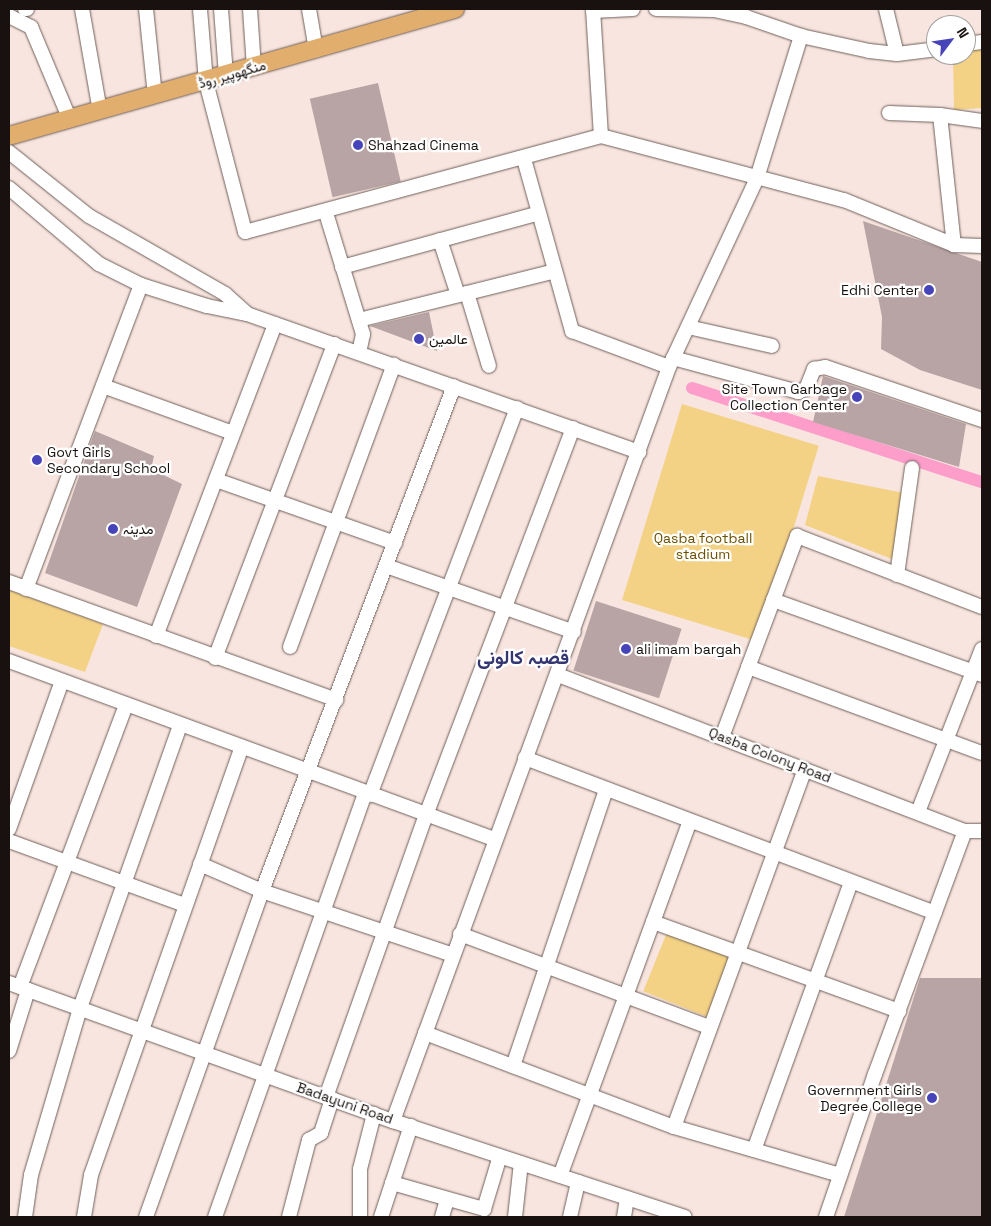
<!DOCTYPE html>
<html>
<head>
<meta charset="utf-8">
<style>
  body { margin:0 }
  #map { position:relative; width:991px; height:1226px; overflow:hidden; background:#f8e5df; font-family:"Space Grotesk",Vazirmatn,sans-serif }
  div>[style] { position:absolute }
  .green>* { inset:0; background:#f3d285; transform-origin:0 0 }
  .canal>* { height:12px; margin:-6px; padding:0 6px; transform-origin:6px; border-radius:6px; background:#fc9dca }
  .building>* { inset:0; background:#b8a4a5; transform-origin:0 0 }
  .roads { filter:drop-shadow(0 0 1px #6f5f5a) drop-shadow(0 0 1px #6f5f5a) }
  .minor>* { height:14px; margin:-7px; padding:0 7px; transform-origin:7px; border-radius:7px; background:#fff }
  .major>* { height:18px; margin:-9px; padding:0 9px; transform-origin:9px; border-radius:9px; background:#e1ae6d }
  .dots>* { width:14px; height:14px; translate:-50% -50%; box-sizing:border-box; border:2px solid #fff; border-radius:50% }
  span { translate:-50% -50%; white-space:nowrap; text-align:center; line-height:1.15; -webkit-text-stroke:4.5px #fff; paint-order:stroke }
  .street-label { font-size:14px; color:#18110f }
  .poi-label { font-size:14px; color:#18110f }
  .left { translate:0 -50%; text-align:left }
  .right { translate:-100% -50%; text-align:right }
  .park-label { font-size:14px; color:#6c5100 }
  .district-label { font-size:19px; color:#333671; font-weight:700 }
  .frame { position:absolute; inset:0; border:10px solid #18110f; pointer-events:none }
  .north { position:absolute; left:926px; top:15px; width:50px; height:50px; box-sizing:border-box; background:#fff; border:1px solid #a3a09f; border-radius:50%; rotate:59deg; font-size:14px; font-weight:700; line-height:20px; text-align:center; color:#18110f }
  .north::after { content:''; display:block; margin:auto; width:18px; height:22px; background:#4743b9; clip-path:polygon(50% 0,100% 100%,50% 72%,0 100%) }
</style>
</head>
<body>
<div id="map">
  <div class="green">
    <i style="clip-path:polygon(982px 48px,982px 108px,954px 110px,953px 55px,966px 55px,966px 51px)"></i>
    <i style="left:682px;top:404px;width:143px;height:205px;rotate:17deg"></i>
    <i style="clip-path:polygon(818px 476px,909px 494px,902px 563px,805px 525px)"></i>
    <i style="clip-path:polygon(9px 590px,103px 624px,85px 672px,9px 646px)"></i>
    <i style="left:668px;top:930px;width:69px;height:66px;rotate:22deg"></i>
  </div>
  <div class="canal">
    <i style="left:692px;top:388px;width:305px;rotate:18deg"></i>
  </div>
  <div class="building">
    <i style="left:378px;top:83px;width:101px;height:70px;rotate:77deg"></i>
    <i style="clip-path:polygon(863px 221px,982px 262px,982px 390px,920px 370px,881px 349px,882px 317px)"></i>
    <i style="clip-path:polygon(429px 312px,437px 351px,370px 326px)"></i>
    <i style="clip-path:polygon(823px 376px,966px 424px,959px 467px,813px 422px)"></i>
    <i style="clip-path:polygon(95px 431px,154px 456px,151px 469px,182px 484px,137px 607px,45px 573px)"></i>
    <i style="left:596px;top:601px;width:90px;height:73px;rotate:18deg"></i>
    <i style="clip-path:polygon(920px 978px,982px 978px,982px 1217px,844px 1217px)"></i>
  </div>
  <div class="roads">
    <div class="minor">
      <i style="left:25px;top:9px;width:2px"></i>
      <i style="left:82px;top:9px;width:104px;rotate:80deg"></i>
      <i style="left:146px;top:9px;width:87px;rotate:84.1deg"></i>
      <i style="left:200px;top:9px;width:73px;rotate:85.3deg"></i>
      <i style="left:206px;top:82px;width:155px;rotate:75.4deg"></i>
      <i style="left:245px;top:232px;width:369px;rotate:-15.1deg"></i>
      <i style="left:601px;top:136px;width:251px;rotate:14.8deg"></i>
      <i style="left:844px;top:200px;width:119px;rotate:22.2deg"></i>
      <i style="left:954px;top:245px;width:28px;rotate:2deg"></i>
      <i style="left:221px;top:9px;width:67px;rotate:85.7deg"></i>
      <i style="left:250px;top:9px;width:59px;rotate:86.1deg"></i>
      <i style="left:309px;top:9px;width:42px;rotate:80.3deg"></i>
      <i style="left:593px;top:9px;width:127px;rotate:86.4deg"></i>
      <i style="left:656px;top:9px;width:58px;rotate:1deg"></i>
      <i style="left:714px;top:10px;width:33px;rotate:12deg"></i>
      <i style="left:746px;top:17px;width:58px;rotate:19.1deg"></i>
      <i style="left:801px;top:36px;width:70px;rotate:12.4deg"></i>
      <i style="left:869px;top:51px;width:28px;rotate:6deg"></i>
      <i style="left:897px;top:54px;width:39px;rotate:-7deg"></i>
      <i style="left:886px;top:9px;width:46px;rotate:76.3deg"></i>
      <i style="left:593px;top:11px;width:40px;rotate:-2.9deg"></i>
      <i style="left:9px;top:16px;width:25px;rotate:27deg"></i>
      <i style="left:31px;top:27px;width:101px;rotate:67.2deg"></i>
      <i style="left:966px;top:44px;width:16px;rotate:-7deg"></i>
      <i style="left:889px;top:113px;width:51px;rotate:2.2deg"></i>
      <i style="left:940px;top:115px;width:42px;rotate:8.1deg"></i>
      <i style="left:940px;top:115px;width:131px;rotate:83.9deg"></i>
      <i style="left:9px;top:152px;width:102px;rotate:38.7deg"></i>
      <i style="left:89px;top:216px;width:157px;rotate:29.8deg"></i>
      <i style="left:225px;top:294px;width:30px;rotate:42deg"></i>
      <i style="left:524px;top:159px;width:179px;rotate:74.4deg"></i>
      <i style="left:572px;top:331px;width:103px;rotate:20.4deg"></i>
      <i style="left:9px;top:188px;width:118px;rotate:40.2deg"></i>
      <i style="left:99px;top:264px;width:47px;rotate:26.6deg"></i>
      <i style="left:141px;top:285px;width:69px;rotate:17.7deg"></i>
      <i style="left:207px;top:306px;width:41px;rotate:11.3deg"></i>
      <i style="left:247px;top:314px;width:416px;rotate:19.4deg"></i>
      <i style="left:326px;top:213px;width:127px;rotate:73deg"></i>
      <i style="left:363px;top:334px;width:19px;rotate:102deg"></i>
      <i style="left:440px;top:240px;width:58px;rotate:71.9deg"></i>
      <i style="left:342px;top:267px;width:204px;rotate:-15.3deg"></i>
      <i style="left:467px;top:293px;width:76px;rotate:73.2deg"></i>
      <i style="left:359px;top:320px;width:202px;rotate:-14deg"></i>
      <i style="left:688px;top:327px;width:86px;rotate:12.7deg"></i>
      <i style="left:673px;top:358px;width:130px;rotate:15.2deg"></i>
      <i style="left:798px;top:392px;width:9px;rotate:-21deg"></i>
      <i style="left:806px;top:389px;width:22px;rotate:-68deg"></i>
      <i style="left:814px;top:369px;width:11px;rotate:-10deg"></i>
      <i style="left:825px;top:367px;width:166px;rotate:18.7deg"></i>
      <i style="left:103px;top:386px;width:138px;rotate:19.9deg"></i>
      <i style="left:216px;top:480px;width:190px;rotate:19.4deg"></i>
      <i style="left:386px;top:566px;width:199px;rotate:19.3deg"></i>
      <i style="left:897px;top:575px;width:108px;rotate:-82deg"></i>
      <i style="left:9px;top:582px;width:348px;rotate:19.8deg"></i>
      <i style="left:26px;top:589px;width:325px;rotate:-69.3deg"></i>
      <i style="left:773px;top:600px;width:222px;rotate:19.7deg"></i>
      <i style="left:156px;top:636px;width:334px;rotate:-69.1deg"></i>
      <i style="left:290px;top:647px;width:301px;rotate:-69.8deg"></i>
      <i style="left:215px;top:658px;width:336px;rotate:-69.2deg"></i>
      <i style="left:9px;top:661px;width:517px;rotate:20.15deg"></i>
      <i style="left:748px;top:667px;width:249px;rotate:20.2deg"></i>
      <i style="left:558px;top:675px;width:436px;rotate:21deg"></i>
      <i style="left:965px;top:831px;width:17px"></i>
      <i style="left:722px;top:737px;width:215px;rotate:-69.5deg"></i>
      <i style="left:797px;top:536px;width:198px;rotate:21deg"></i>
      <i style="left:525px;top:758px;width:438px;rotate:20.7deg"></i>
      <i style="left:370px;top:795px;width:414px;rotate:-69.2deg"></i>
      <i style="left:918px;top:812px;width:175px;rotate:-68.6deg"></i>
      <i style="left:9px;top:829px;width:157px;rotate:-70.3deg"></i>
      <i style="left:9px;top:841px;width:187px;rotate:20deg"></i>
      <i style="left:200px;top:864px;width:68px;rotate:23.5deg"></i>
      <i style="left:262px;top:891px;width:201px;rotate:18.5deg"></i>
      <i style="left:653px;top:922px;width:262px;rotate:19.9deg"></i>
      <i style="left:460px;top:934px;width:266px;rotate:20.5deg"></i>
      <i style="left:9px;top:983px;width:408px;rotate:19.8deg"></i>
      <i style="left:393px;top:1121px;width:307px;rotate:18.2deg"></i>
      <i style="left:20px;top:987px;width:301px;rotate:-69.4deg"></i>
      <i style="left:425px;top:1033px;width:266px;rotate:20.7deg"></i>
      <i style="left:674px;top:1127px;width:173px;rotate:16.1deg"></i>
      <i style="left:9px;top:1051px;width:64px;rotate:-72.7deg"></i>
      <i style="left:513px;top:1066px;width:292px;rotate:-71.4deg"></i>
      <i style="left:326px;top:1097px;width:299px;rotate:-70.5deg"></i>
      <i style="left:426px;top:815px;width:414px;rotate:-69.2deg"></i>
      <i style="left:393px;top:1121px;width:803px;rotate:-69.89deg"></i>
      <i style="left:669px;top:367px;width:208px;rotate:-65deg"></i>
      <i style="left:757px;top:178px;width:149px;rotate:-72.8deg"></i>
      <i style="left:674px;top:1127px;width:381px;rotate:-69.9deg"></i>
      <i style="left:754px;top:1150px;width:285px;rotate:-70.1deg"></i>
      <i style="left:560px;top:1176px;width:378px;rotate:-69.9deg"></i>
      <i style="left:392px;top:1183px;width:96px;rotate:15.8deg"></i>
      <i style="left:484px;top:1209px;width:55px;rotate:-73.2deg"></i>
      <i style="left:25px;top:1217px;width:42px;rotate:-81.9deg"></i>
      <i style="left:31px;top:1175px;width:174px;rotate:-73.6deg"></i>
      <i style="left:80px;top:1008px;width:300px;rotate:-70.5deg"></i>
      <i style="left:84px;top:1217px;width:43px;rotate:-80.5deg"></i>
      <i style="left:91px;top:1175px;width:453px;rotate:-70.6deg"></i>
      <i style="left:146px;top:1217px;width:346px;rotate:-70.4deg"></i>
      <i style="left:262px;top:891px;width:540px;rotate:-69.18deg"></i>
      <i style="left:215px;top:1217px;width:450px;rotate:-70.5deg"></i>
      <i style="left:289px;top:1217px;width:80px;rotate:-75.4deg"></i>
      <i style="left:309px;top:1140px;width:14px;rotate:-30deg"></i>
      <i style="left:321px;top:1133px;width:36px;rotate:-72deg"></i>
      <i style="left:360px;top:1217px;width:48px;rotate:-90deg"></i>
      <i style="left:360px;top:1169px;width:57px;rotate:-75.7deg"></i>
      <i style="left:381px;top:1217px;width:96px;rotate:-71.8deg"></i>
      <i style="left:442px;top:1217px;width:18px;rotate:-74deg"></i>
      <i style="left:515px;top:1217px;width:54px;rotate:-83.7deg"></i>
      <i style="left:570px;top:1217px;width:36px;rotate:-77deg"></i>
      <i style="left:624px;top:1217px;width:19px;rotate:-81deg"></i>
      <i style="left:826px;top:1217px;width:151px;rotate:-71.1deg"></i>
      <i style="left:875px;top:1074px;width:259px;rotate:-69.7deg"></i>
    </div>
    <div class="major">
      <i style="left:9px;top:136px;width:464px;rotate:-15.9deg"></i>
    </div>
  </div>
  <div class="dots">
    <i style="left:358px;top:145px;background:#4743b9"></i>
    <i style="left:929px;top:290px;background:#4743b9"></i>
    <i style="left:419px;top:339px;background:#4743b9"></i>
    <i style="left:857px;top:397px;background:#4743b9"></i>
    <i style="left:37px;top:460px;background:#4743b9"></i>
    <i style="left:113px;top:529px;background:#4743b9"></i>
    <i style="left:626px;top:649px;background:#4743b9"></i>
    <i style="left:932px;top:1098px;background:#4743b9"></i>
  </div>
  <div class="street-label">
    <span style="left:232px;top:74px;rotate:-16deg">منگھوپیر روڈ</span>
    <span style="left:770px;top:755px;rotate:21deg">Qasba Colony Road</span>
    <span style="left:345px;top:1103px;rotate:19deg">Badayuni Road</span>
  </div>
  <div class="poi-label">
    <span class="left" style="left:368px;top:145px">Shahzad Cinema</span>
    <span class="right" style="left:919px;top:290px">Edhi Center</span>
    <span class="left" style="left:429px;top:339px">عالمین</span>
    <span class="right" style="left:847px;top:397px">Site Town Garbage<br>Collection Center</span>
    <span class="left" style="left:47px;top:460px">Govt Girls<br>Secondary School</span>
    <span class="left" style="left:123px;top:529px">مدینہ</span>
    <span class="left" style="left:636px;top:649px">ali imam bargah</span>
    <span class="right" style="left:922px;top:1098px">Government Girls<br>Degree College</span>
  </div>
  <div class="park-label">
    <span style="left:703px;top:546px">Qasba football<br>stadium</span>
  </div>
  <div class="district-label">
    <span style="left:523px;top:658px">قصبہ کالونی</span>
  </div>
  <div class="frame"></div>
  <div class="north">N</div>
</div>
</body>
</html>
